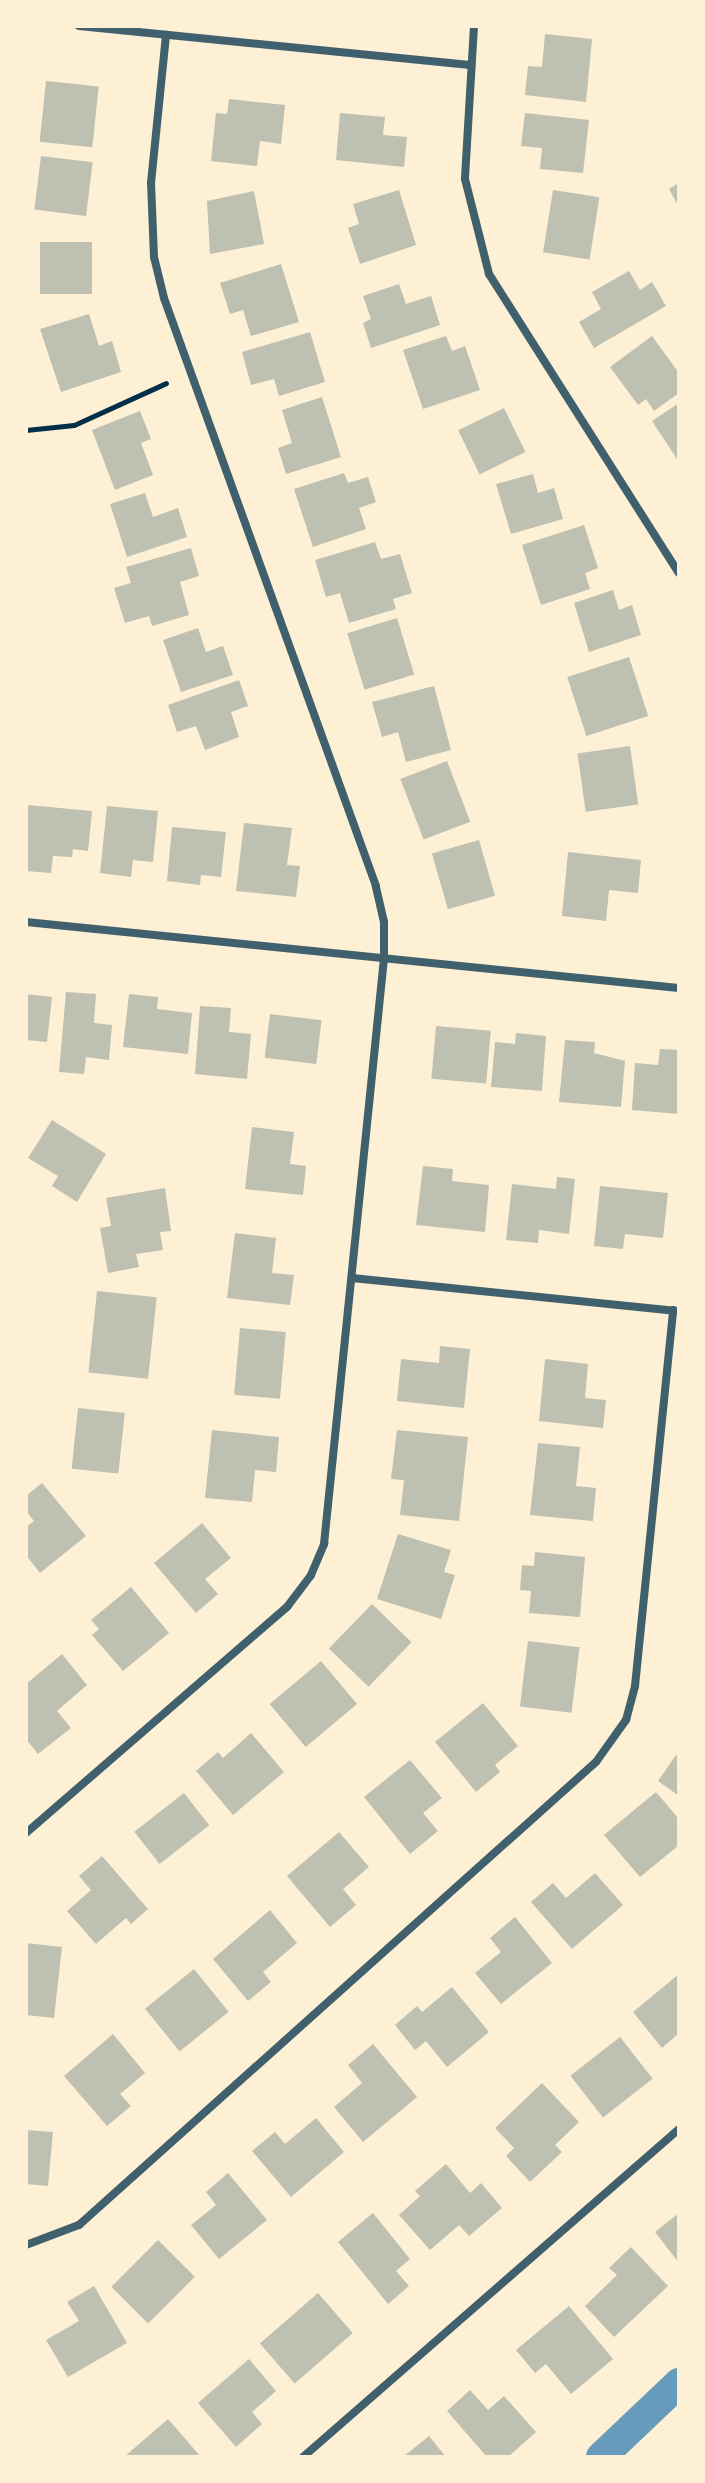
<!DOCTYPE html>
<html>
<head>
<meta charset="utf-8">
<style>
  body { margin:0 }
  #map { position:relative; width:705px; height:2483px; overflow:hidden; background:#fdf0d5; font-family:"Titillium Web",sans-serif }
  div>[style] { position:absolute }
  .canal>* { height:30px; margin:-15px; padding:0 15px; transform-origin:15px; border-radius:15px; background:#669bbc }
  .building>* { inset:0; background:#bec0b2; transform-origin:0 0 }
  .path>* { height:5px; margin:-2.5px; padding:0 2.5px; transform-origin:2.5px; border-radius:2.5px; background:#003049 }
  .minor>* { height:8px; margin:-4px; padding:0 4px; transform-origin:4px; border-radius:4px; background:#3f606c }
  span { translate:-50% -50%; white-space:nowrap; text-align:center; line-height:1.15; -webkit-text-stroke:8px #fdf0d5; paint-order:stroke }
  .frame { position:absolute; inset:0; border:28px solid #fdf0d5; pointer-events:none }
</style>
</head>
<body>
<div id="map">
  <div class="canal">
    <i style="left:601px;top:2457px;width:108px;rotate:-43.5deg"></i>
  </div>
  <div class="building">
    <i style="clip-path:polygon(545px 34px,592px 39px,586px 102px,525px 95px,528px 66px,542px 67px)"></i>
    <i style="left:46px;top:81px;width:53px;height:61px;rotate:6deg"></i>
    <i style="clip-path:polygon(229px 99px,285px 105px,281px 144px,260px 141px,257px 166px,211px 161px,216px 113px,227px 114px)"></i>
    <i style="clip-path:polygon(340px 113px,385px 117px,383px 135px,407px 137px,404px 167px,336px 160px)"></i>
    <i style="clip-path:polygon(525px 113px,589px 120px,583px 173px,540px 169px,542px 148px,521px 146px)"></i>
    <i style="left:41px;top:156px;width:52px;height:54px;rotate:7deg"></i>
    <i style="clip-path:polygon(679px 183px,679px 207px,669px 189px)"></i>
    <i style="clip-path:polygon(399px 190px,416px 245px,360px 264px,348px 228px,359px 224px,353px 204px)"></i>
    <i style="left:553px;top:190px;width:47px;height:63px;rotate:9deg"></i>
    <i style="clip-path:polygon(254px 191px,264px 244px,210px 254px,207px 201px)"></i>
    <i style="left:40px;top:242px;width:52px;height:52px"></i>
    <i style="clip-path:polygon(281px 264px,299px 322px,251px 336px,243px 310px,230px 314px,220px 283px)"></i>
    <i style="clip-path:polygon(629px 271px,640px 290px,652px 282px,666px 306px,594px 348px,579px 322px,601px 309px,592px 292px)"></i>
    <i style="clip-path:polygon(399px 284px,406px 304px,431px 296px,440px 325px,371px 348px,363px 323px,371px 319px,363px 296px)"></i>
    <i style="clip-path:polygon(89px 314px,99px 346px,112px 341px,121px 372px,61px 392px,40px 329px)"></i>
    <i style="clip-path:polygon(310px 332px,325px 382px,279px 396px,274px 379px,251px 385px,242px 352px)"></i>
    <i style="clip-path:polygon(446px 336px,452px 351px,465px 346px,480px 390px,423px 409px,403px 350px)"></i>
    <i style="clip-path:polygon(652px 336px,679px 373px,679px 393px,654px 411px,646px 399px,638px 405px,610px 367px)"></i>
    <i style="clip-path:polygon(322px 397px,341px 457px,286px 474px,278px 448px,292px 443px,282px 410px)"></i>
    <i style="clip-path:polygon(679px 403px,679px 462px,652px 421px)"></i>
    <i style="left:504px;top:408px;width:49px;height:51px;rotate:64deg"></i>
    <i style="clip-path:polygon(140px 411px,151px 439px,141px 443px,153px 475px,115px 490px,92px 430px)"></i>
    <i style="clip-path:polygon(344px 473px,348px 483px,368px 477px,376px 502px,359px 508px,366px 529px,313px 547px,294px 489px)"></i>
    <i style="clip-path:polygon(533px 474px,538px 493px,554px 488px,563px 519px,511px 534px,496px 484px)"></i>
    <i style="clip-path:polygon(145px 493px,153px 517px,178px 508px,187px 537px,127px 557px,110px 504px)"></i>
    <i style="clip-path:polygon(584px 525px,598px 568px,585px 573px,590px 589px,541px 605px,522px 545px)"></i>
    <i style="clip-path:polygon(375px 542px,381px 559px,400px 554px,412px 593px,393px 599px,396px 609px,349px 623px,340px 593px,326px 597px,315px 560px)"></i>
    <i style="clip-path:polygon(191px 548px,199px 576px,180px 582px,189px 615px,152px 626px,149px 616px,125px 623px,114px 588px,131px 583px,126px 567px)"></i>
    <i style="clip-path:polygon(613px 590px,619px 610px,632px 605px,641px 635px,589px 652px,574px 603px)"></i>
    <i style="left:397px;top:618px;width:59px;height:52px;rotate:73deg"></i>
    <i style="clip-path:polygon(198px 628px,206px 652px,223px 646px,233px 675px,181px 692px,163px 640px)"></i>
    <i style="left:629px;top:657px;width:62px;height:65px;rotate:72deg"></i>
    <i style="clip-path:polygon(239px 680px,248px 706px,231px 712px,239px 737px,205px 750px,196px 726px,177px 732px,168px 705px)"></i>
    <i style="clip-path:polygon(434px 686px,451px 750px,406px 762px,398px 732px,382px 737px,372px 702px)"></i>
    <i style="left:630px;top:746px;width:59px;height:53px;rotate:82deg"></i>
    <i style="left:447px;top:761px;width:65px;height:50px;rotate:69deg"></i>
    <i style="clip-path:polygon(28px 805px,92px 811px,88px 851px,73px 849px,72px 857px,53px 856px,51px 873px,26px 871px)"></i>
    <i style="clip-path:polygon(107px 806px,158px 811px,153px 862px,133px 860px,131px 877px,100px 873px)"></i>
    <i style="clip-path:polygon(244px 823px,292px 828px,287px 865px,300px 866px,296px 897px,236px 891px)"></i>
    <i style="clip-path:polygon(172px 827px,226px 832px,221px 877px,201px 875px,200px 885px,167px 881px)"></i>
    <i style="left:479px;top:840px;width:58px;height:49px;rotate:74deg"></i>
    <i style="clip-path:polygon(568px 852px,641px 860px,638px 893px,609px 890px,606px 921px,562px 916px)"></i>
    <i style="clip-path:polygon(66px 992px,96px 994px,94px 1023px,112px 1025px,109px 1060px,86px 1057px,84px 1074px,59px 1072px)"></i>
    <i style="clip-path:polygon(26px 994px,52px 997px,47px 1042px,26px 1040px)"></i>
    <i style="clip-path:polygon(129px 994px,158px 997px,157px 1009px,192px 1013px,188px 1054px,123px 1047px)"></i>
    <i style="clip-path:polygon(200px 1006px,231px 1008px,229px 1032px,251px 1034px,247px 1079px,195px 1074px)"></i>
    <i style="left:270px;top:1014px;width:52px;height:44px;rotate:7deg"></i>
    <i style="left:436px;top:1026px;width:55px;height:53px;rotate:5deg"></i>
    <i style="clip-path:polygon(516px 1033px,546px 1036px,542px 1091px,491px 1087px,495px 1042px,515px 1044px)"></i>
    <i style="clip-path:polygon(565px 1040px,595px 1042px,594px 1053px,625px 1061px,621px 1107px,559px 1102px)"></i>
    <i style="clip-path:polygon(660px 1049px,679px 1050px,679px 1114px,632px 1110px,635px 1063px,658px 1065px)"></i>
    <i style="clip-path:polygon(52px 1120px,106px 1154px,77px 1202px,52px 1186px,58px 1176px,28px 1158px)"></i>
    <i style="clip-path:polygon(252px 1127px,294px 1132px,290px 1164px,306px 1166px,303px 1195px,245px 1189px)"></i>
    <i style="clip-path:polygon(423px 1166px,453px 1169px,452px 1181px,489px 1185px,485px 1232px,416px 1225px)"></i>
    <i style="clip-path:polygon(557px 1177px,575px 1179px,569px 1234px,539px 1230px,538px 1243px,506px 1240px,512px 1184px,556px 1189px)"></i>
    <i style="clip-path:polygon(600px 1186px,668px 1193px,663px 1238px,625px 1234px,623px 1249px,594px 1246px)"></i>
    <i style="clip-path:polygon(165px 1188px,171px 1231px,160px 1232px,163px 1250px,136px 1254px,139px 1267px,108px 1273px,100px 1228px,111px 1226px,106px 1198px)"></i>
    <i style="clip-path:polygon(235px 1233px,276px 1238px,272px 1273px,294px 1275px,290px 1305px,227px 1298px)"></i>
    <i style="left:97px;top:1291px;width:60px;height:82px;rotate:6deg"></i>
    <i style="left:240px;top:1328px;width:46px;height:67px;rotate:5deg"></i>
    <i style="clip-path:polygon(440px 1346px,470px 1349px,464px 1408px,397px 1401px,401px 1359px,439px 1363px)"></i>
    <i style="clip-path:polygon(545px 1359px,588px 1364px,585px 1398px,606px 1400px,603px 1428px,539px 1421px)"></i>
    <i style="left:78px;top:1408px;width:47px;height:61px;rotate:6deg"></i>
    <i style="clip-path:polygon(212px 1430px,279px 1437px,276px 1472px,255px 1470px,252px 1502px,205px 1498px)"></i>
    <i style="clip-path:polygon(397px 1430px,468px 1437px,459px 1521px,400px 1515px,404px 1480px,391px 1479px)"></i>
    <i style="clip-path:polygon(538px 1443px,580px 1447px,576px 1486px,596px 1488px,593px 1521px,530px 1515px)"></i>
    <i style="clip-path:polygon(42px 1483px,86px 1536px,40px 1573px,26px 1555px,26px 1527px,34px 1521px,26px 1511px,26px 1496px)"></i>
    <i style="clip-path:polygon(202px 1523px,231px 1558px,205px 1579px,218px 1594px,196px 1613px,154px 1563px)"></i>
    <i style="clip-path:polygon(398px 1534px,451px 1550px,444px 1572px,455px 1575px,441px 1619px,377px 1599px)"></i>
    <i style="clip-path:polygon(535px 1552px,585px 1557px,580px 1617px,529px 1613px,531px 1591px,520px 1590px,522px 1565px,534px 1566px)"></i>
    <i style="clip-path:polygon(131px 1587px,169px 1633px,123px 1671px,92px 1635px,99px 1629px,91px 1620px)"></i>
    <i style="left:372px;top:1604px;width:55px;height:62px;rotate:44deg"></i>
    <i style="left:528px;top:1641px;width:52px;height:66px;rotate:7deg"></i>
    <i style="clip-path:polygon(62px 1654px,87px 1685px,57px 1711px,71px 1728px,38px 1754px,26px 1739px,26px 1684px)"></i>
    <i style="left:321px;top:1661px;width:56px;height:67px;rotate:50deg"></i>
    <i style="clip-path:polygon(483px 1703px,518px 1746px,495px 1765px,500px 1772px,476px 1792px,435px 1742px)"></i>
    <i style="clip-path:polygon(251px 1733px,284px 1772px,233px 1815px,196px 1771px,218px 1752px,223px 1758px)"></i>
    <i style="clip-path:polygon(676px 1755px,679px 1757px,679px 1796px,658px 1781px)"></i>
    <i style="clip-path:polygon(410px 1760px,442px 1798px,423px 1813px,438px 1831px,410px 1854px,364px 1797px)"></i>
    <i style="clip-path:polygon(656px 1792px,679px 1819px,679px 1845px,640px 1877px,604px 1835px)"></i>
    <i style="left:184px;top:1793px;width:41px;height:63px;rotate:52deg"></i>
    <i style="clip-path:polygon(339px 1832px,369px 1867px,343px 1889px,356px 1905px,330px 1927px,287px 1876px)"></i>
    <i style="clip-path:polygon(102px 1856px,148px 1909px,131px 1924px,126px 1918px,96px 1944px,67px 1911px,91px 1890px,79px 1876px)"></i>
    <i style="clip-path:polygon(595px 1873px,623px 1905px,572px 1949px,531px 1902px,553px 1883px,566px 1898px)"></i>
    <i style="clip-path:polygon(270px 1910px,297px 1943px,263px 1972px,271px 1982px,248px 2001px,213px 1959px)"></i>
    <i style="clip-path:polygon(515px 1917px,552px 1963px,501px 2004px,475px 1973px,501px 1952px,490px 1938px)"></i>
    <i style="clip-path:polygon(26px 1943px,62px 1947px,54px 2018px,26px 2015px)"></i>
    <i style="left:194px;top:1969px;width:55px;height:63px;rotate:51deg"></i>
    <i style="clip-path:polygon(679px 1974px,679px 2033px,662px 2048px,633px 2012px)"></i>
    <i style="clip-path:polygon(452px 1987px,489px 2032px,447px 2067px,426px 2041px,415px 2050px,395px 2025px,417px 2006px,422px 2012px)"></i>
    <i style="clip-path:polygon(113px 2034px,145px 2073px,120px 2094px,131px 2106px,107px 2126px,64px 2076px)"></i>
    <i style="left:620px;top:2037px;width:53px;height:63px;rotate:52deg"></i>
    <i style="clip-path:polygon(373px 2044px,417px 2097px,363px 2142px,334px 2107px,362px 2083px,348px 2065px)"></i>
    <i style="clip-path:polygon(542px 2083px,579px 2122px,555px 2145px,562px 2152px,530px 2182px,506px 2156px,514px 2148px,495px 2128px)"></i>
    <i style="clip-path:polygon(316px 2118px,344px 2152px,291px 2197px,252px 2151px,275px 2132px,285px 2144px)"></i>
    <i style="clip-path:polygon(26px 2130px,53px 2132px,48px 2186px,26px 2184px)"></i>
    <i style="clip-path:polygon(446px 2164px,470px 2193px,481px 2183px,502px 2208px,469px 2236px,459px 2225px,430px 2250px,399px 2215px,420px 2196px,415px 2191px)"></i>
    <i style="clip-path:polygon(228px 2173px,267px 2220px,219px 2259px,191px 2225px,216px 2205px,206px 2192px)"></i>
    <i style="clip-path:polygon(373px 2213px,410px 2259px,396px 2271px,409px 2286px,388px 2304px,338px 2242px)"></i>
    <i style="clip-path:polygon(679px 2213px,679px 2263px,655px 2232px)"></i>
    <i style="left:158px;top:2240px;width:52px;height:66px;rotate:45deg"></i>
    <i style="clip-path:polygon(631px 2247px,668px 2286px,614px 2337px,585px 2306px,617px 2275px,609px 2268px)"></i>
    <i style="clip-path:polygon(94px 2286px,127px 2343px,68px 2377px,46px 2340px,79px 2321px,67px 2302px)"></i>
    <i style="left:318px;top:2293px;width:53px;height:77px;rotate:49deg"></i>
    <i style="clip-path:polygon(569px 2306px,613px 2359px,571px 2394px,546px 2364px,535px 2373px,516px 2350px)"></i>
    <i style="clip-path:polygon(249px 2359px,276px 2391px,252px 2412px,262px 2424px,236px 2447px,198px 2403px)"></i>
    <i style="clip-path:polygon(470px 2390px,488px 2410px,504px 2396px,536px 2432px,508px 2457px,487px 2457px,447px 2411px)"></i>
    <i style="clip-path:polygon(168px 2419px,201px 2457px,124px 2457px)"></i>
    <i style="clip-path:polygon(429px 2436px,446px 2457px,403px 2457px)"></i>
  </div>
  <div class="path">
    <i style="left:26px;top:430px;width:48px;rotate:-5.9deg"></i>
    <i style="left:74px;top:425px;width:101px;rotate:-24.5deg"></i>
  </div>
  <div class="minor">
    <i style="left:79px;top:26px;width:393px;rotate:5.7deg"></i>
    <i style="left:474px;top:26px;width:153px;rotate:93.4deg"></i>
    <i style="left:465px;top:179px;width:98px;rotate:75.8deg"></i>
    <i style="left:489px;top:274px;width:354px;rotate:57.6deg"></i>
    <i style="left:26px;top:922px;width:656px;rotate:5.77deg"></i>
    <i style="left:352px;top:1278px;width:329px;rotate:5.8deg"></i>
    <i style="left:26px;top:1833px;width:345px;rotate:-40.9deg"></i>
    <i style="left:287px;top:1607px;width:40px;rotate:-53deg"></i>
    <i style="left:311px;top:1575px;width:34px;rotate:-67deg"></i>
    <i style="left:324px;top:1544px;width:589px;rotate:-84.15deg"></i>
    <i style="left:384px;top:958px;width:36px;rotate:-90deg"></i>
    <i style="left:384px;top:922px;width:37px;rotate:-103deg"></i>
    <i style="left:376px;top:886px;width:625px;rotate:-109.83deg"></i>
    <i style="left:164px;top:298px;width:42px;rotate:-103.7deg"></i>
    <i style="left:154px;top:257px;width:74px;rotate:-92.3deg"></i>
    <i style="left:151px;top:183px;width:149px;rotate:-84.2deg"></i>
    <i style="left:26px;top:2245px;width:57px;rotate:-20.7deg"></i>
    <i style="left:79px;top:2225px;width:694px;rotate:-41.85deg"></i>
    <i style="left:596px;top:1762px;width:52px;rotate:-54.5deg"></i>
    <i style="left:626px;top:1720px;width:35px;rotate:-75deg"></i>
    <i style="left:635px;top:1686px;width:378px;rotate:-84.2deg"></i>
    <i style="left:303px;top:2457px;width:499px;rotate:-41.1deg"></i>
  </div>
  <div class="frame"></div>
</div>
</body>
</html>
